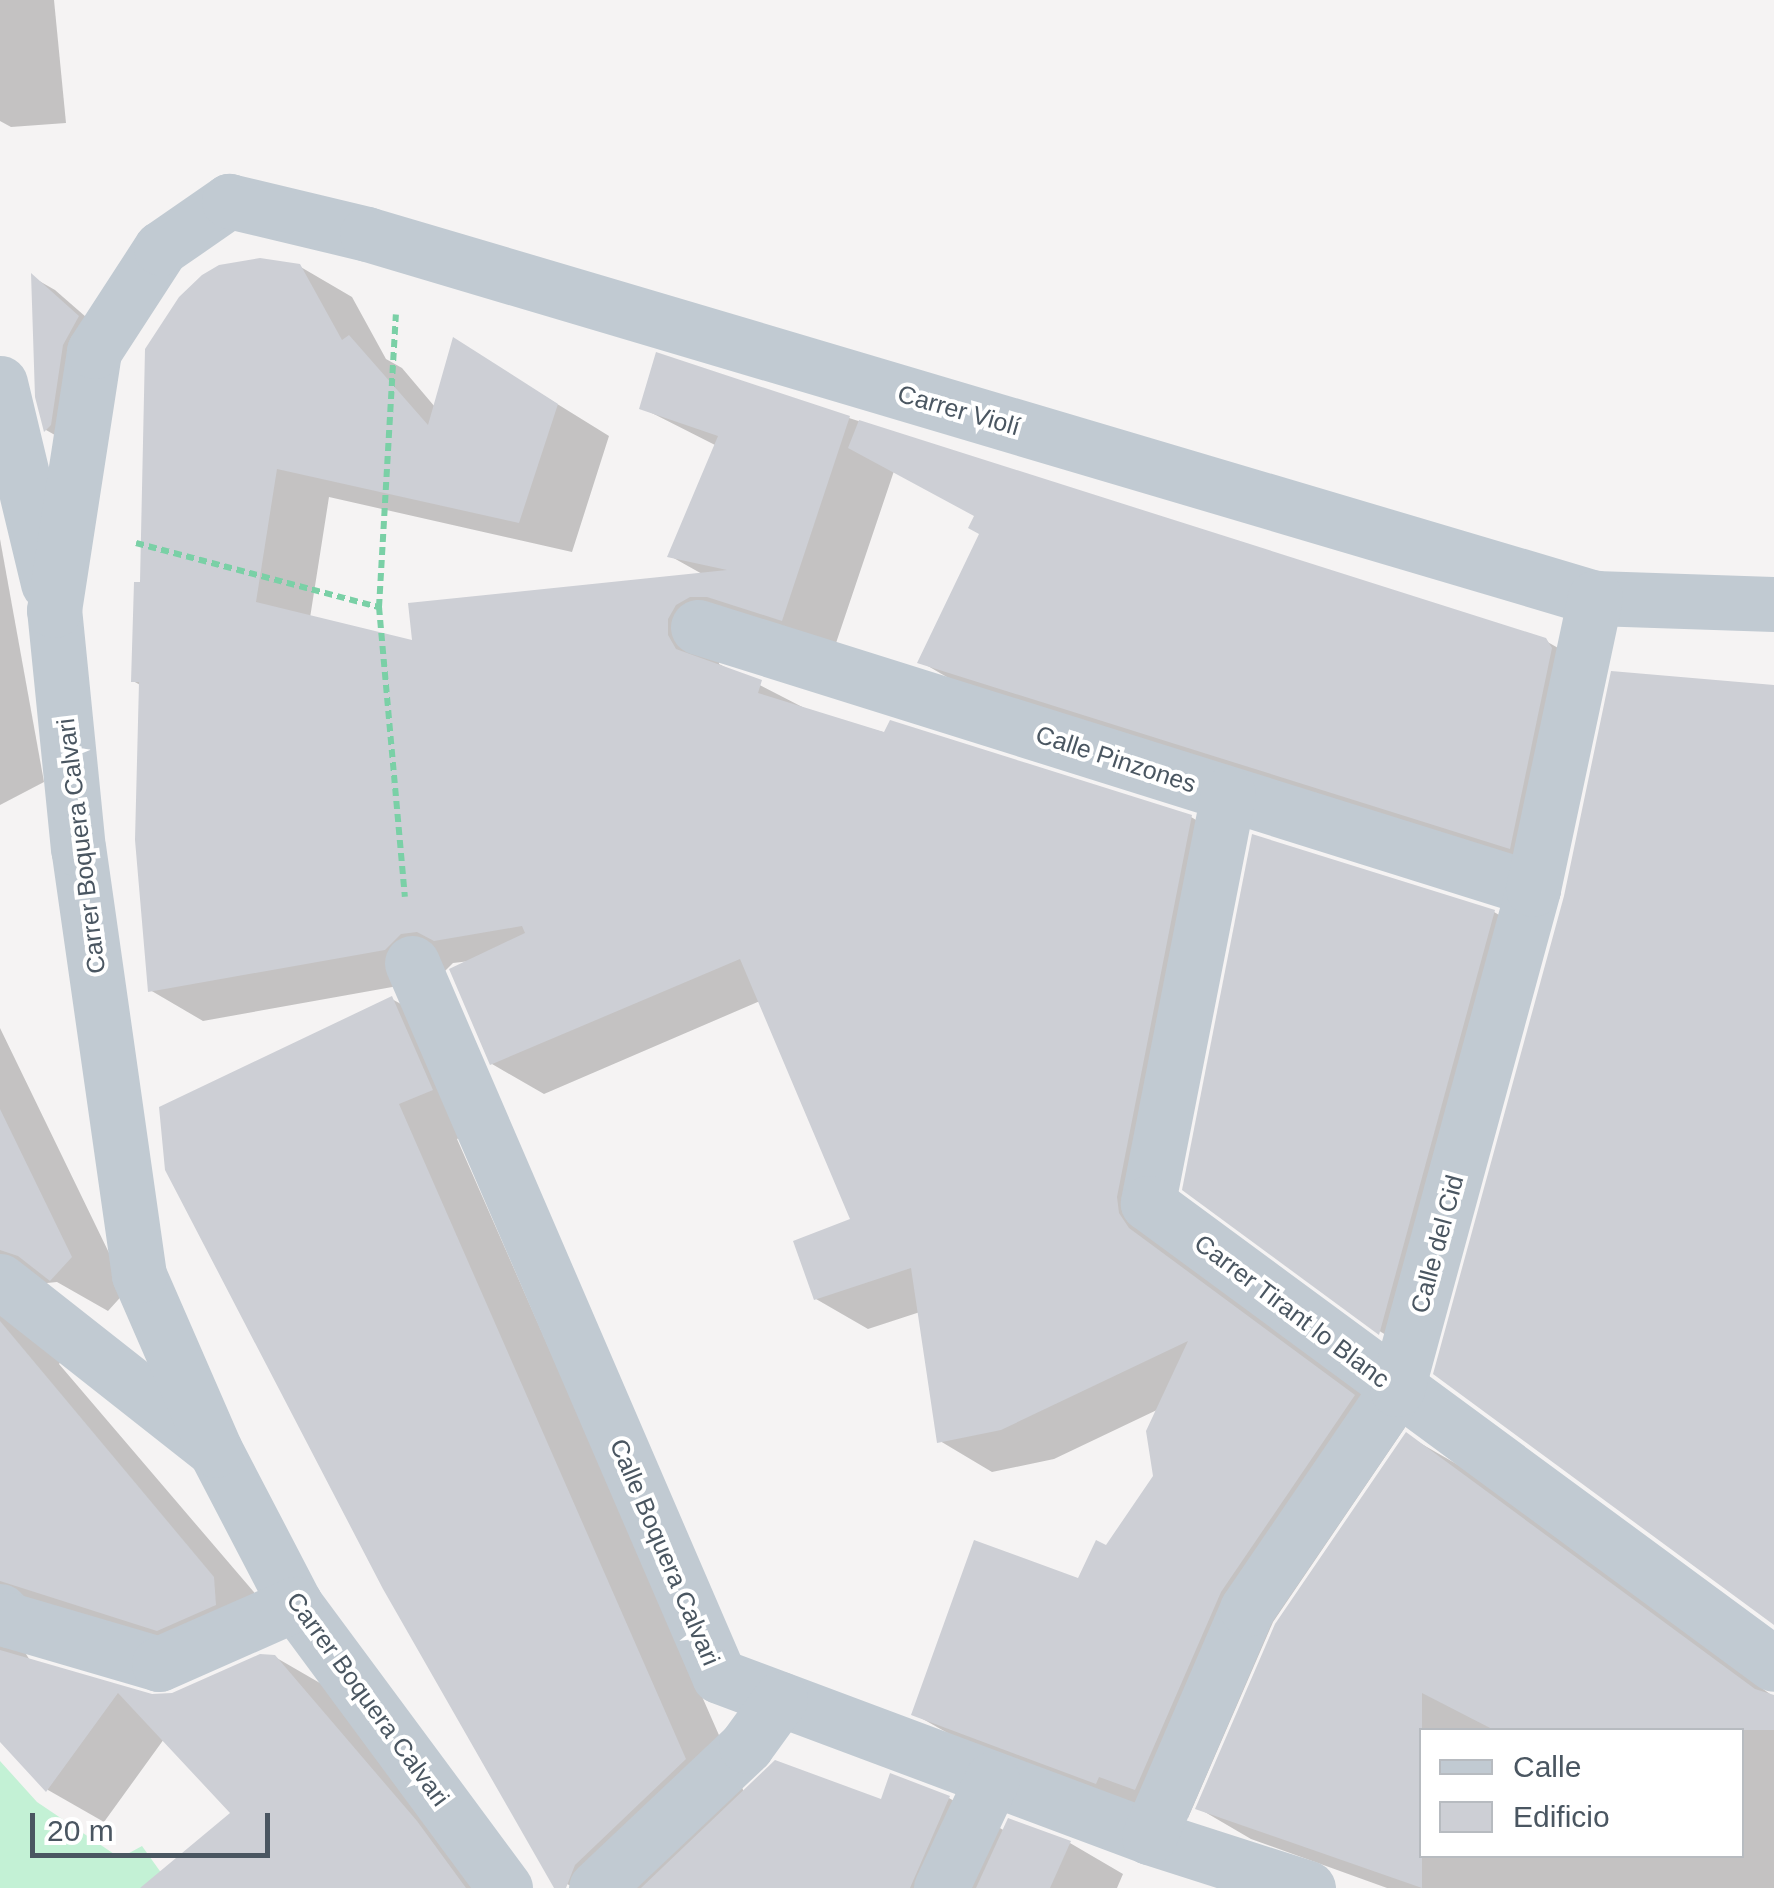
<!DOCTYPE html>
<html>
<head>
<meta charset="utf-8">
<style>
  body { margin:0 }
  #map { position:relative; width:1774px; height:1888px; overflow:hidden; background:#f5f3f3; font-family:Arial,sans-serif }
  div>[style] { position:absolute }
  .green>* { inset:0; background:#c3f1d5 }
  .shadow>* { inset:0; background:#0003 }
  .building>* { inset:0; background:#cdcfd5 }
  .path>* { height:6px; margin-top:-3px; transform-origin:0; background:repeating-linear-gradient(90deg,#7ad0a6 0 8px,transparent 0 13px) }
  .minor>* { height:55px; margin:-27.5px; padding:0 27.5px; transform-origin:27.5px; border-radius:27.5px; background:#c1cad2 }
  span { translate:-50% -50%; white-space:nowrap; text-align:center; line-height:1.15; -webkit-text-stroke:8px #fff; paint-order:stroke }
  .street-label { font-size:25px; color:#4a5661 }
  .legend { position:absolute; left:1419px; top:1728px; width:325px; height:130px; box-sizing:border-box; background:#fff; border:2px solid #b7bbc0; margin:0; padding:12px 18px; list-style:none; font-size:30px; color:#4a5661 }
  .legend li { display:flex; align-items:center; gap:20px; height:50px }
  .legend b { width:50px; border:2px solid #b7bbc0 }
  .scale { position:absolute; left:30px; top:1813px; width:240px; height:45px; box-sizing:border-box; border:5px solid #4a5661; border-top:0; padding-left:12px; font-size:30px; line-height:35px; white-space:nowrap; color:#4a5661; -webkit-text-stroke:8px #fff; paint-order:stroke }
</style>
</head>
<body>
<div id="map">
  <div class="green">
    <i style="clip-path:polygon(0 1761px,37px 1802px,120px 1858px,142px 1846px,172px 1888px,0 1888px)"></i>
  </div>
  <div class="shadow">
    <i style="clip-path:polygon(0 0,54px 0,66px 123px,11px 127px,0 121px)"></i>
    <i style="clip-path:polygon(299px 266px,352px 297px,386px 359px,402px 368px,435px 407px,454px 340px,609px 436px,572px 552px,329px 497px,310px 618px,414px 643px,704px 575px,670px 556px,717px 446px,642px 408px,849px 418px,1544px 640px,1590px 666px,1554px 872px,964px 687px,921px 662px,982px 534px,976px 516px,894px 471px,834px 649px,720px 647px,719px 664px,814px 713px,1191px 817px,1243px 847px,1169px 1228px,1406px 1426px,1273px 1622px,1188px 1818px,1152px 1805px,1149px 1812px,967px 1744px,914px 1714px,1079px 1582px,1107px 1548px,1156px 1477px,1159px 1409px,1054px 1459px,992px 1472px,940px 1441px,920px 1312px,868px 1329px,816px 1299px,853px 1220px,760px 1001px,544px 1094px,492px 1064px,470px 961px,453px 963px,437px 979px,203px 1021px,150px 990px,142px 686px,133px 681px,143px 585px)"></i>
    <i style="clip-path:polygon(34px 278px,55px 290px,102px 331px,69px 443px,46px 430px)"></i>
    <i style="clip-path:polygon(0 539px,44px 782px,0 805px)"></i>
    <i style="clip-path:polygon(1494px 912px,1541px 939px,1426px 1359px,1381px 1332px,1185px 1188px)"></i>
    <i style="clip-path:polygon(392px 999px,452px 1033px,491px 1124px,457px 1139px,744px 1792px,883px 1802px,949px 1798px,1005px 1831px,1070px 1843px,1123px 1874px,1117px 1888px,575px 1888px,567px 1884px,385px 1587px)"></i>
    <i style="clip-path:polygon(0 1028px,127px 1290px,108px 1311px,57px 1282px,47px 1283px,62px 1360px,59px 1364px,270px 1611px,271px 1637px,25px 1637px,26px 1654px,31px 1662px,151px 1697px,172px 1695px,275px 1657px,332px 1690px,479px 1888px,212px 1888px,234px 1814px,164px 1739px,104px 1822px,48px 1790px,0 1738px)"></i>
    <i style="clip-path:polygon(evenodd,1406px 1435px,1460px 1466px,1774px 1697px,1774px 1888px,1387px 1888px,1251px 1839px,1198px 1808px,1406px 1435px,1422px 1730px,1742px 1730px,1742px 1856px,1422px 1856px,1422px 1730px)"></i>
  </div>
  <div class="building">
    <i style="clip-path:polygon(260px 258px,300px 264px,342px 340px,349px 335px,428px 425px,453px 337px,558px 404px,519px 523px,277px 469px,256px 602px,412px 640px,408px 603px,727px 570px,667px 557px,718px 436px,639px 409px,656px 352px,850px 416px,782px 621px,707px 597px,690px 597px,676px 605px,668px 619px,668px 635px,676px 649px,762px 680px,758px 693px,884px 732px,890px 720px,1192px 815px,1117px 1197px,1119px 1213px,1129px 1228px,1355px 1395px,1221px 1592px,1135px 1790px,1099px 1777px,1096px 1784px,911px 1715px,974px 1540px,1078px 1578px,1096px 1540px,1106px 1545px,1153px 1476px,1146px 1431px,1188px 1341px,1001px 1430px,937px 1443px,911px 1268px,814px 1300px,793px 1241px,850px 1219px,740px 959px,490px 1065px,449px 969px,525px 933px,522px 926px,434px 941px,417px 932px,401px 934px,385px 950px,148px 992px,135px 840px,139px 682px,131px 682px,134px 582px,140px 582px,145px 349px,179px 297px,202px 275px,219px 265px)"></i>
    <i style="clip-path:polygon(31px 273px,79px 316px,63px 345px,51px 425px,44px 432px,35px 397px)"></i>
    <i style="clip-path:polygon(859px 420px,1546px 638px,1552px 648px,1510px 849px,917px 663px,979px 534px,968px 528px,974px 516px,848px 448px)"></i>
    <i style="clip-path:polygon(1611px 671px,1774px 685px,1774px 1625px,1433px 1374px,1564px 896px)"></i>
    <i style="clip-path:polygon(1252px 834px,1495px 910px,1379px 1335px,1182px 1190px)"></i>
    <i style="clip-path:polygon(392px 996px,433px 1090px,399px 1104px,686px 1759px,575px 1865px,566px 1888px,554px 1888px,383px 1589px,165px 1170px,159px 1107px)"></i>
    <i style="clip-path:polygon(0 1109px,72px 1257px,50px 1281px,18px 1256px,0 1250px)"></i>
    <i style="clip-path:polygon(0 1321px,214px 1577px,216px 1605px,157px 1631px,0 1581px)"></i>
    <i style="clip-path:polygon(1406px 1432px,1755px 1689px,1774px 1695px,1774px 1730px,1494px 1730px,1422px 1693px,1422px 1888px,1195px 1809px,1275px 1624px)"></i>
    <i style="clip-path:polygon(0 1650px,152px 1694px,172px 1693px,260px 1654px,275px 1655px,417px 1821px,466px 1888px,140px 1888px,230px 1813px,118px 1693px,46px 1792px,0 1742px)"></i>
    <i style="clip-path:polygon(775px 1760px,881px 1799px,890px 1773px,950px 1796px,910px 1888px,641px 1888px)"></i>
    <i style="clip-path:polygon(1008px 1818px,1071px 1841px,1050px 1888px,976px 1888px)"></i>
  </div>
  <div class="path">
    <i style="left:136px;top:543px;width:251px;rotate:14.8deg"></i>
    <i style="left:379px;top:607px;width:291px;rotate:84.9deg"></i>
    <i style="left:379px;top:607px;width:293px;rotate:-86.7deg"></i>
  </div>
  <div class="minor">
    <i style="left:0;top:383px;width:206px;rotate:76.5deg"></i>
    <i style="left:698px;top:627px;width:875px;rotate:17.42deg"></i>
    <i style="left:1228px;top:794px;width:417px;rotate:101.1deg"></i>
    <i style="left:1148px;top:1203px;width:777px;rotate:36.37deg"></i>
    <i style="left:412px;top:963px;width:776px;rotate:66.7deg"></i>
    <i style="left:719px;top:1676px;width:459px;rotate:20.5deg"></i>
    <i style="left:1149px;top:1837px;width:167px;rotate:17.8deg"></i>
    <i style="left:0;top:1281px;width:273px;rotate:38.2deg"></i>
    <i style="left:215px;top:1450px;width:174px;rotate:62.5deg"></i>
    <i style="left:295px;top:1604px;width:353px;rotate:53.5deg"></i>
    <i style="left:215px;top:1450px;width:191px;rotate:-113.5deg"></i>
    <i style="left:139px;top:1275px;width:430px;rotate:-98.1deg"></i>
    <i style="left:78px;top:849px;width:240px;rotate:-95.7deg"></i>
    <i style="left:54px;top:610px;width:262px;rotate:-81.2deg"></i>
    <i style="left:94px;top:351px;width:123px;rotate:-57deg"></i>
    <i style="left:161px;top:248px;width:83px;rotate:-34.7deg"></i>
    <i style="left:229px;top:201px;width:142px;rotate:13.4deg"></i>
    <i style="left:367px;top:234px;width:1281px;rotate:16.51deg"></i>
    <i style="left:1595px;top:598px;width:179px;rotate:1.9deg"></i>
    <i style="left:0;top:1611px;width:13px;rotate:45deg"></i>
    <i style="left:9px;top:1620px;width:156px;rotate:16.3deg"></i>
    <i style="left:159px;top:1664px;width:149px;rotate:-23.8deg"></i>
    <i style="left:1149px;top:1837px;width:248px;rotate:-66.7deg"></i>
    <i style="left:1247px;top:1609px;width:266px;rotate:-55.7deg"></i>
    <i style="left:1397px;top:1389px;width:518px;rotate:-74.78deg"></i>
    <i style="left:1533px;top:889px;width:298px;rotate:-78deg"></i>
    <i style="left:596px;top:1888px;width:207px;rotate:-43.4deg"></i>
    <i style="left:746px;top:1746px;width:58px;rotate:-54.1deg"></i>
    <i style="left:941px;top:1888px;width:120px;rotate:-64.9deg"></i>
  </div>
  <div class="street-label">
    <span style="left:959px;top:410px;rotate:16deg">Carrer Violí</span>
    <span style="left:1116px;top:759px;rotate:18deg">Calle Pinzones</span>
    <span style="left:81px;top:846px;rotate:-97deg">Carrer Boquera Calvari</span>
    <span style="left:1437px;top:1244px;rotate:-75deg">Calle del Cid</span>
    <span style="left:1292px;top:1311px;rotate:37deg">Carrer Tirant lo Blanc</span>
    <span style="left:665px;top:1552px;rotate:67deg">Calle Boquera Calvari</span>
    <span style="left:368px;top:1699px;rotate:54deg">Carrer Boquera Calvari</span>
  </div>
  <ul class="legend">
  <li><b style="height:12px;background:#c1cad2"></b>Calle</li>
  <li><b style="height:28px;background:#cdcfd5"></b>Edificio</li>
  </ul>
  <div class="scale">20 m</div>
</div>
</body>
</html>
